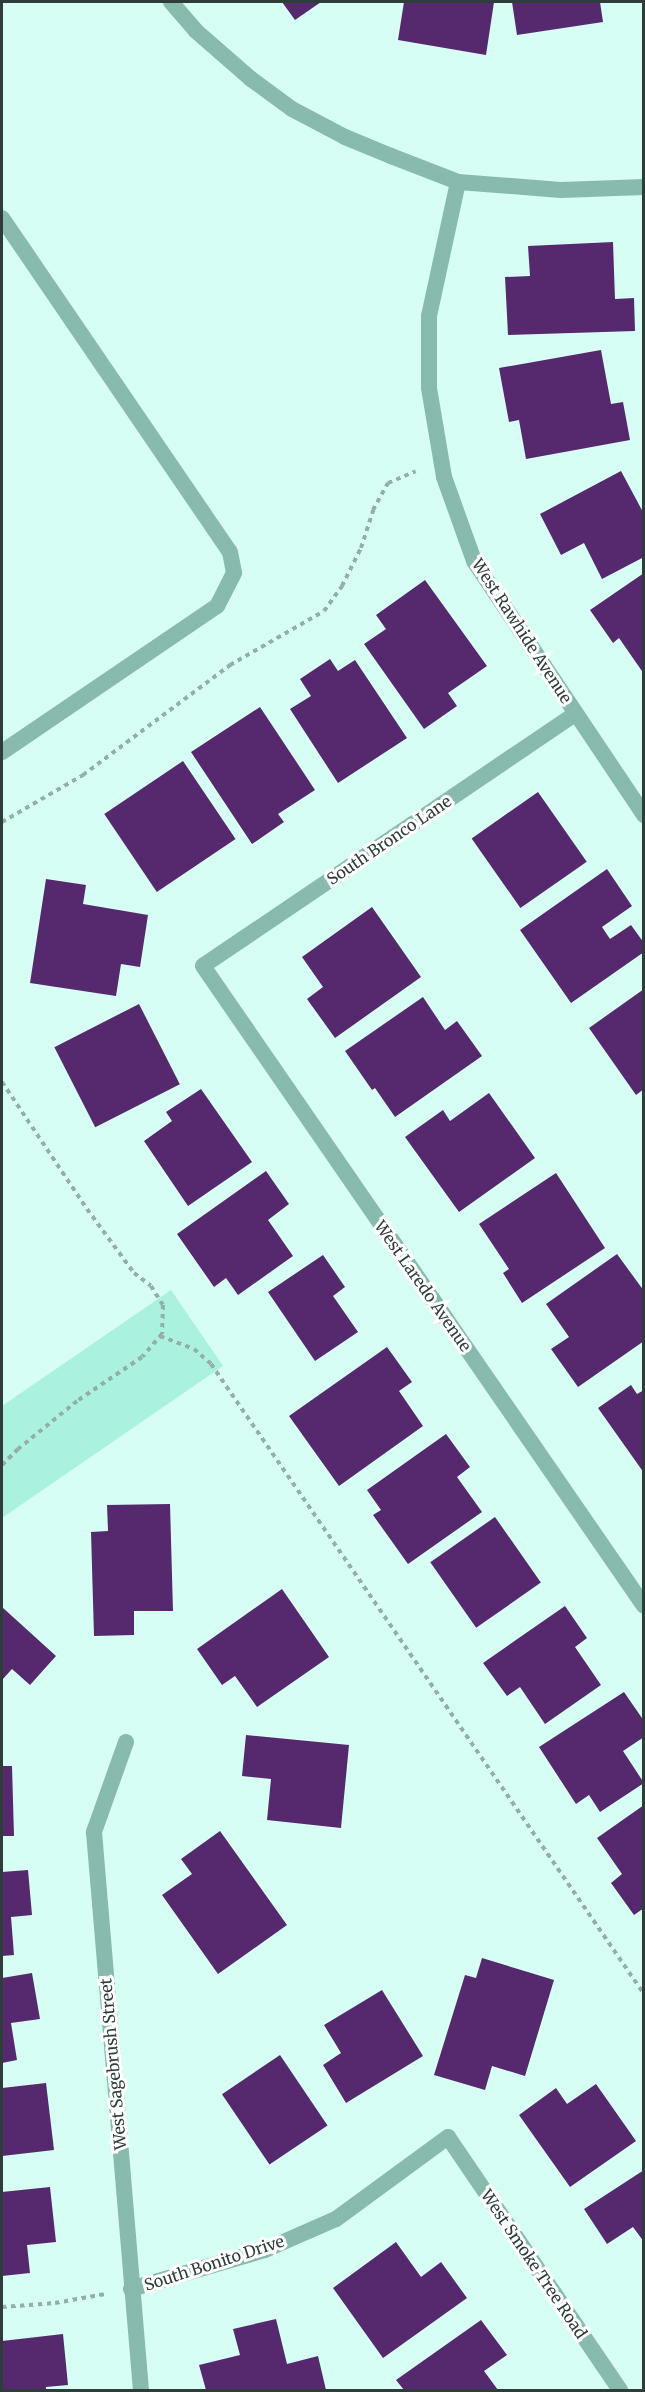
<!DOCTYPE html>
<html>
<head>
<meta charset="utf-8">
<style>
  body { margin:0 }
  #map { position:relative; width:645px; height:2392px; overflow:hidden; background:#d6fef4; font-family:Merriweather,serif }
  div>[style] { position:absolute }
  .green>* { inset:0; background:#abf1e0 }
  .building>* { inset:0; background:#56296e; transform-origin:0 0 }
  .path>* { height:4px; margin-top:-2px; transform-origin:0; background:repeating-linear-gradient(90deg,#92b0a8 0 4.5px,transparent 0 9px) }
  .minor>* { height:16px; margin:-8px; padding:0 8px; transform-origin:8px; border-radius:8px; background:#89baae }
  .tertiary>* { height:16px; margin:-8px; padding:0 8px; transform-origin:8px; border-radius:8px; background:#89baae }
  span { translate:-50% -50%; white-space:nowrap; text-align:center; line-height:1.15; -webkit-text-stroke:6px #fff; paint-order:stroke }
  .street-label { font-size:16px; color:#2e3d3a }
  .frame { position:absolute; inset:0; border:3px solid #2e3d3a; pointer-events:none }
</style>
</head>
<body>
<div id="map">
  <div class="green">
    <i style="clip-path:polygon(171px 1290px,223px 1366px,2px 1518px,2px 1406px)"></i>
  </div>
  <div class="building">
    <i style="clip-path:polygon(282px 2px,321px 2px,295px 20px)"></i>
    <i style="clip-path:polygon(404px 2px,494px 2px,486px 55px,398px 40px)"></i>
    <i style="clip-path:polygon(512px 2px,600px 2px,603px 22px,517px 35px)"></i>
    <i style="clip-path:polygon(613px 242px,615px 299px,634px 298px,635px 331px,508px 335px,505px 277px,530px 276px,528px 246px)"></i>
    <i style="clip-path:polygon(601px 350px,611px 404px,623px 402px,630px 440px,526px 459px,519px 420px,509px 422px,499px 368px)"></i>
    <i style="clip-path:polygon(621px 471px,644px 514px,644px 557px,602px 579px,584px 543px,561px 555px,540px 514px)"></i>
    <i style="clip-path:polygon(644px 573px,644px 674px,619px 638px,613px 643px,590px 610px)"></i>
    <i style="clip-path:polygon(425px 580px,487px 666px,448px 693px,457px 706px,424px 729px,364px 644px,386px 629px,376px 615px)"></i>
    <i style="clip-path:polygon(330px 659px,338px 671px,355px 660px,407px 738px,338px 783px,290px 709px,311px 696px,300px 679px)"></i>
    <i style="clip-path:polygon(260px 707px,315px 790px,278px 814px,284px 822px,252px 844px,191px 752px)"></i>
    <i style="left:183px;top:761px;width:94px;height:95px;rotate:56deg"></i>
    <i style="left:538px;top:792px;width:85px;height:81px;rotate:55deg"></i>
    <i style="clip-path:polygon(607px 869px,632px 906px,602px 927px,610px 939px,631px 925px,644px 943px,644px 952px,571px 1003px,520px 930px)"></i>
    <i style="clip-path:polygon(46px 879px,86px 885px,83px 904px,148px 915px,140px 967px,121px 964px,116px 996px,30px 983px)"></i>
    <i style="clip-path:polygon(372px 907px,421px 977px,335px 1038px,307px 999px,323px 987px,302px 957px)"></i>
    <i style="clip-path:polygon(644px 989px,644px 1089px,636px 1095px,589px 1028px)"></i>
    <i style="clip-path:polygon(423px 997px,445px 1030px,457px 1021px,482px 1056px,395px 1117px,375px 1088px,372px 1090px,345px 1051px)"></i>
    <i style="left:139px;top:1004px;width:90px;height:95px;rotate:63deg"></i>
    <i style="clip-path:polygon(201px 1089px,252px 1162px,188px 1206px,144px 1141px,172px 1121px,166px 1112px)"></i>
    <i style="clip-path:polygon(489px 1093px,535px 1158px,459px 1212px,405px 1137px,443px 1110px,450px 1121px)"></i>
    <i style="clip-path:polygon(266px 1171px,289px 1204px,268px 1220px,293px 1256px,238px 1295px,226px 1278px,214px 1287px,177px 1234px)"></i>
    <i style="clip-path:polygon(556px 1173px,605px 1248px,522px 1303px,503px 1273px,509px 1269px,479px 1224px)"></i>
    <i style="clip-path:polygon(617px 1254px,644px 1291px,644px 1341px,578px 1387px,551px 1349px,569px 1337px,546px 1304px)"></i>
    <i style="clip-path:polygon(323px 1255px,345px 1287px,333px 1296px,358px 1332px,315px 1361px,268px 1292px)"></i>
    <i style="clip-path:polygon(387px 1347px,412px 1382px,399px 1391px,423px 1426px,339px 1486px,289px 1416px)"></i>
    <i style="clip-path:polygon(631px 1385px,637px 1394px,644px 1390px,644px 1473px,598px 1408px)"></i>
    <i style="clip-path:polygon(446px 1434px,470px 1467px,457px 1477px,482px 1512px,408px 1564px,373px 1515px,381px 1510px,367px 1490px)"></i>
    <i style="clip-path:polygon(170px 1504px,173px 1611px,134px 1611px,134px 1635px,94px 1636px,91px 1532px,108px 1531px,107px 1505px)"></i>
    <i style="left:495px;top:1517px;width:80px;height:79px;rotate:55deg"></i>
    <i style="clip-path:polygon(282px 1589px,329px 1657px,257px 1707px,235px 1676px,222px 1685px,197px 1649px)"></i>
    <i style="clip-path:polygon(565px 1606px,587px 1638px,575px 1647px,601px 1685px,545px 1724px,520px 1687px,507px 1696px,483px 1663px)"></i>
    <i style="clip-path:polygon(2px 1607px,56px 1656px,30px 1685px,12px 1669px,2px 1680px)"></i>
    <i style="clip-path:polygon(624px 1692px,644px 1721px,644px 1737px,623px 1751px,644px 1783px,600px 1812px,589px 1795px,576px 1804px,539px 1747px)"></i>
    <i style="clip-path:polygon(246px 1735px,349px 1745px,341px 1828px,267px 1820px,271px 1779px,242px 1776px)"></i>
    <i style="clip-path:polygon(2px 1766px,12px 1766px,14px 1836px,2px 1836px)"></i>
    <i style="clip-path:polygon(644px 1805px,644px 1908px,634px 1915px,611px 1883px,622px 1874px,597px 1838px)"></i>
    <i style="clip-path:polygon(220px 1831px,287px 1925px,218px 1974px,162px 1895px,192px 1874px,181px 1859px)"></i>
    <i style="clip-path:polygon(28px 1870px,32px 1915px,11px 1917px,14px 1955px,2px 1956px,2px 1872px)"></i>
    <i style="clip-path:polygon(482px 1958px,554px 1980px,525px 2076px,492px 2066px,485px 2090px,434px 2075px,465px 1975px,476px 1978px)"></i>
    <i style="clip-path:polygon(32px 1973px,40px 2019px,11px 2023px,17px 2060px,2px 2063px,2px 1978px)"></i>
    <i style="clip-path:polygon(382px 1990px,423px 2056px,346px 2103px,323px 2065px,341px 2053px,324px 2025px)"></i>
    <i style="left:280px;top:2055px;width:85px;height:70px;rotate:56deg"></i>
    <i style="clip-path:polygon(46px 2083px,54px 2150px,2px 2156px,2px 2088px)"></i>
    <i style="clip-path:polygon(596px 2084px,636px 2141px,570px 2187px,519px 2115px,556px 2088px,567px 2104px)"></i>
    <i style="clip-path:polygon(644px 2170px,644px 2242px,633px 2227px,607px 2244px,584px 2209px)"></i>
    <i style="clip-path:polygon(50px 2187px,56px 2242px,27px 2245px,30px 2273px,2px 2276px,2px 2192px)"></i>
    <i style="clip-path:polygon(396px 2242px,421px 2277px,441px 2262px,467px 2298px,383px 2358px,333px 2288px)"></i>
    <i style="clip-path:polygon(276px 2319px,287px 2364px,318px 2356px,326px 2390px,206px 2390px,199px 2365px,240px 2355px,233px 2329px)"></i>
    <i style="clip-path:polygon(481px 2320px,507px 2355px,484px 2371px,498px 2390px,404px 2390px,396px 2380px)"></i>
    <i style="clip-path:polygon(63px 2334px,68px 2385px,46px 2387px,46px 2390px,2px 2390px,2px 2341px)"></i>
  </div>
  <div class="path">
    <i style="left:2px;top:822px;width:94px;rotate:-30.1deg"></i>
    <i style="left:83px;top:775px;width:184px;rotate:-36.8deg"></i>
    <i style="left:230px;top:665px;width:108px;rotate:-29.9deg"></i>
    <i style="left:324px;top:611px;width:31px;rotate:-54deg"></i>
    <i style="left:342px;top:586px;width:42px;rotate:-63.4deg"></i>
    <i style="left:361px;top:548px;width:40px;rotate:-72deg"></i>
    <i style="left:373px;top:510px;width:31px;rotate:-61deg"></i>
    <i style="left:388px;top:483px;width:30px;rotate:-23deg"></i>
    <i style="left:2px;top:1082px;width:153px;rotate:56.2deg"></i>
    <i style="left:87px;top:1209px;width:79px;rotate:53.7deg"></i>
    <i style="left:134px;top:1273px;width:21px;rotate:37deg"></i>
    <i style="left:151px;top:1286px;width:22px;rotate:58deg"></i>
    <i style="left:163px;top:1305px;width:29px;rotate:92deg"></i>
    <i style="left:162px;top:1334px;width:30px;rotate:131deg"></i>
    <i style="left:142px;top:1357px;width:78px;rotate:145.9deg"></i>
    <i style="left:77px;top:1401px;width:76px;rotate:140.9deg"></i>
    <i style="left:18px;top:1449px;width:23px;rotate:135deg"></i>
    <i style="left:160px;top:1336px;width:36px;rotate:21deg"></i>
    <i style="left:194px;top:1349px;width:23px;rotate:41deg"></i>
    <i style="left:211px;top:1364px;width:764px;rotate:55.5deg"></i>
    <i style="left:2px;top:2307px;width:53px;rotate:-4.3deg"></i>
    <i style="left:55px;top:2303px;width:51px;rotate:-10.2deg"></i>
  </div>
  <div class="minor">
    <i style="left:458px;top:182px;width:137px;rotate:102.2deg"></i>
    <i style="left:429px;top:316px;width:72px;rotate:90deg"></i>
    <i style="left:429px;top:388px;width:90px;rotate:80.4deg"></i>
    <i style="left:444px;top:477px;width:89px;rotate:70.3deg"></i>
    <i style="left:474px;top:561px;width:306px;rotate:56.2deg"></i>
    <i style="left:2px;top:218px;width:404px;rotate:55.7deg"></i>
    <i style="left:230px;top:552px;width:21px;rotate:79deg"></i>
    <i style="left:234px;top:573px;width:37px;rotate:117deg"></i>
    <i style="left:217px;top:606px;width:260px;rotate:145.8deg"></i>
    <i style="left:575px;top:714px;width:449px;rotate:145.9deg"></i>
    <i style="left:203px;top:966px;width:777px;rotate:55.43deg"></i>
    <i style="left:126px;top:1742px;width:96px;rotate:109.6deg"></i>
    <i style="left:94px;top:1832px;width:560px;rotate:85.19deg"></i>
    <i style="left:131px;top:2289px;width:140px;rotate:-16.2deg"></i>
    <i style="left:265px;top:2250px;width:77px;rotate:-23.6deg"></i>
    <i style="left:336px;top:2219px;width:139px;rotate:-36.2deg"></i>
    <i style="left:448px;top:2137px;width:306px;rotate:55.8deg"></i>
  </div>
  <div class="tertiary">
    <i style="left:171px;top:2px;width:38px;rotate:49deg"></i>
    <i style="left:196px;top:31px;width:73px;rotate:41.1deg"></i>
    <i style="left:251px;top:79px;width:51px;rotate:36.2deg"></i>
    <i style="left:292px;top:109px;width:60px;rotate:27.8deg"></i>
    <i style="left:345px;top:137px;width:50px;rotate:22.4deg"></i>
    <i style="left:391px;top:156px;width:72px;rotate:21.2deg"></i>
    <i style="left:458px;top:182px;width:103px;rotate:4.4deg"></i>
    <i style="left:561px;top:190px;width:83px;rotate:-2.1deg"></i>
  </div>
  <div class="street-label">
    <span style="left:522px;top:631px;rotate:57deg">West Rawhide Avenue</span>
    <span style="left:389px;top:840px;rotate:-34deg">South Bronco Lane</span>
    <span style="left:423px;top:1286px;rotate:55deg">West Laredo Avenue</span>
    <span style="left:113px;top:2064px;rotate:-95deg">West Sagebrush Street</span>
    <span style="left:214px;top:2263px;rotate:-18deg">South Bonito Drive</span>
    <span style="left:534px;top:2264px;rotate:56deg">West Smoke Tree Road</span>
  </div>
  <div class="frame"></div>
</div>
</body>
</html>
